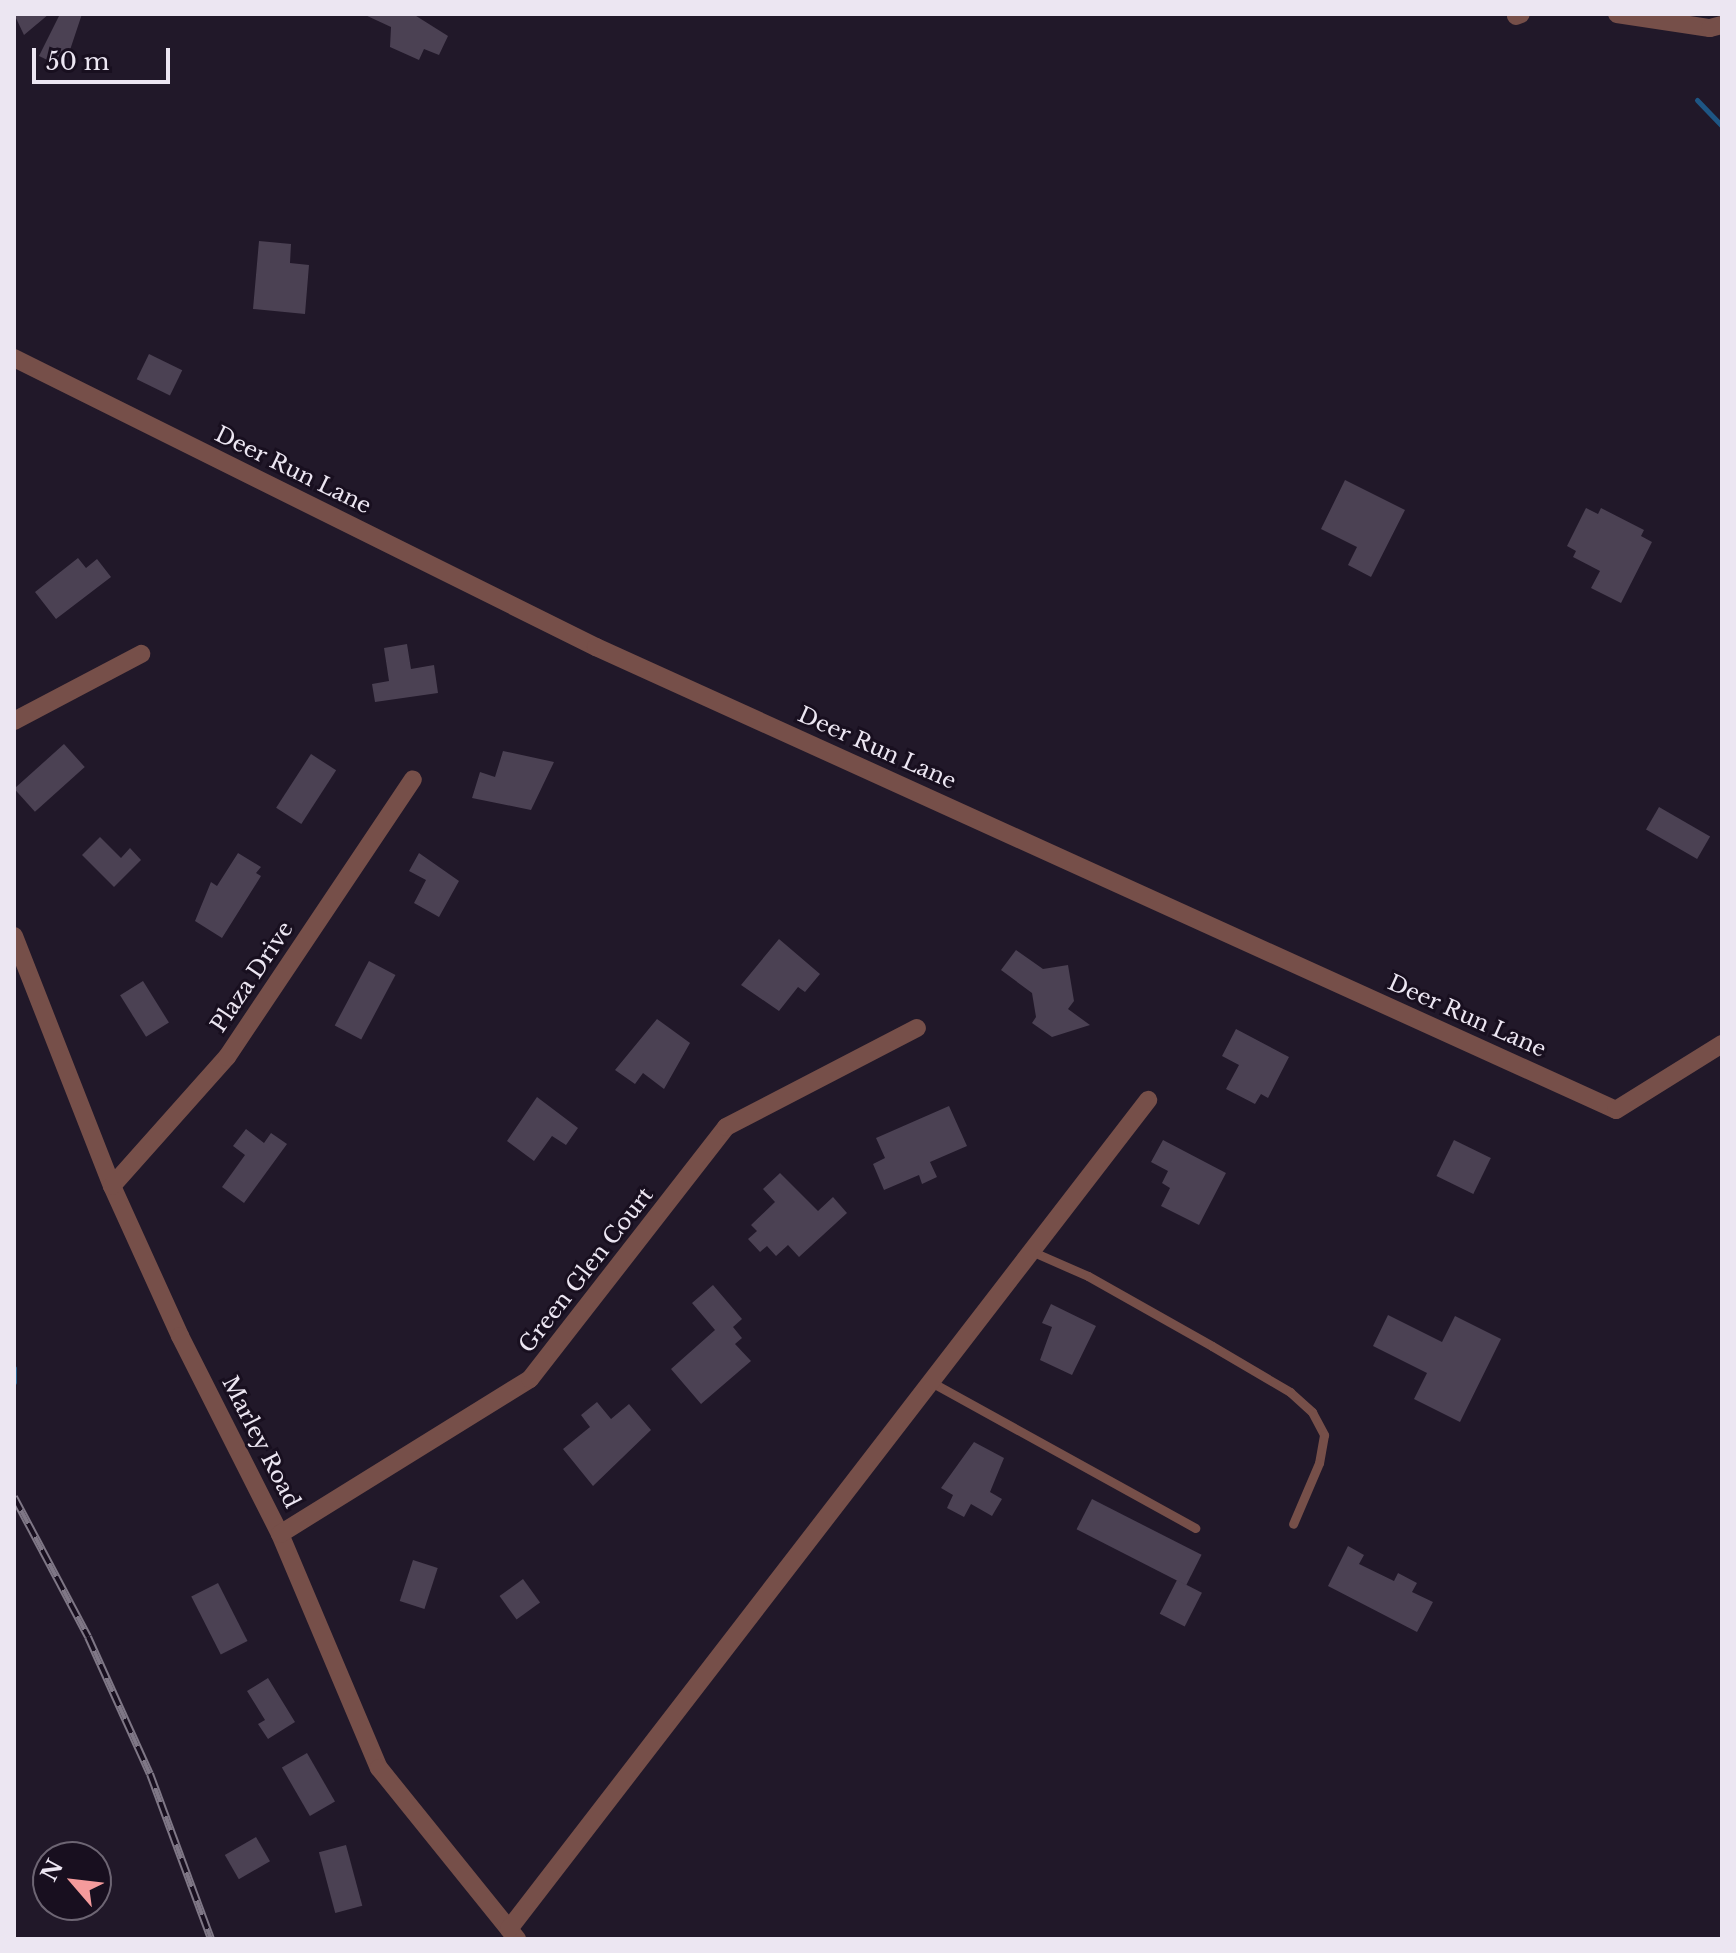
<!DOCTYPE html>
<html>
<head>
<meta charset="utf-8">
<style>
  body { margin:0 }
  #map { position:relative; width:1736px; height:1953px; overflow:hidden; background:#211829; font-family:"Libre Baskerville",serif }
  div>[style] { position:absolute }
  .stream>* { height:5px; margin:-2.5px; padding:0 2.5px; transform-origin:2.5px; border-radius:2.5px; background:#1e5684 }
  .building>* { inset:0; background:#4b4153; transform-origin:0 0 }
  .service>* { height:9px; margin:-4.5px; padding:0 4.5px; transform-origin:4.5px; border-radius:4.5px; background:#764f49 }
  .minor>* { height:18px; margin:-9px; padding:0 9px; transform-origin:9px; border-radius:9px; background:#764f49 }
  .rail>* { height:8px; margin-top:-4px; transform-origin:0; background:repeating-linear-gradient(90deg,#180f1f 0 15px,#7f7786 0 30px); box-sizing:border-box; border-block:2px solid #7f7786 }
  span { translate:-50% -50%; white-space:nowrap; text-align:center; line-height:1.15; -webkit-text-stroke:6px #180f1f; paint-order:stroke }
  .street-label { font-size:22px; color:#ece6f2 }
  .frame { position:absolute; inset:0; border:16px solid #ece6f2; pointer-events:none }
  .north { position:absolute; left:32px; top:1841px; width:80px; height:80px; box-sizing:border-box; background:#180f1f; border:2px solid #6d6573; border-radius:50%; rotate:298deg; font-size:22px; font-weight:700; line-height:32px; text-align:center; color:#ece6f2 }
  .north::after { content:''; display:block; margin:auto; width:28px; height:36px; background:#f59b9c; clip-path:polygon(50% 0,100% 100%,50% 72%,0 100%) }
  .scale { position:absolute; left:32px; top:48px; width:138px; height:36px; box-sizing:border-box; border:4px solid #ece6f2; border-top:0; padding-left:10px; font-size:24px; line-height:28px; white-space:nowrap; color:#ece6f2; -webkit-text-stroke:6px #180f1f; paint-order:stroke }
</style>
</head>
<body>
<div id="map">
  <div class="stream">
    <i style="left:1697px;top:100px;width:36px;rotate:46deg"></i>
    <i style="left:14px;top:1368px;width:14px;rotate:90deg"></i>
  </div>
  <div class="building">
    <i style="clip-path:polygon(14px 14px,49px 14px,24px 35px)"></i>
    <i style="clip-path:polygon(60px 14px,82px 14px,64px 68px,39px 56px)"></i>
    <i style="clip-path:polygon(363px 14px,413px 14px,448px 36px,439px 55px,424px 49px,419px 60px,390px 47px,391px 27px)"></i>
    <i style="clip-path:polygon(259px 241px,291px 244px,290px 263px,309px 265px,305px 314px,253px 309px)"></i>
    <i style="left:149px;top:354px;width:37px;height:28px;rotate:26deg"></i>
    <i style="clip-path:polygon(1345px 480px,1405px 510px,1371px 577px,1348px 565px,1357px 547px,1321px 529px)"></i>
    <i style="clip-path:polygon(1586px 508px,1598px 514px,1601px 508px,1644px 530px,1641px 536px,1652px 542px,1621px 603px,1591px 588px,1600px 571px,1573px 557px,1576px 551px,1567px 546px)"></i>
    <i style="clip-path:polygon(78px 558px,86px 568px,97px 559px,111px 577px,56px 619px,35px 592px)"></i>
    <i style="clip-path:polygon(407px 644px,411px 669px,434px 665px,438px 693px,375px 702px,372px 684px,389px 681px,384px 648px)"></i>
    <i style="left:64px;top:744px;width:31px;height:67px;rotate:48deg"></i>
    <i style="clip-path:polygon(503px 751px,554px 762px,531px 810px,472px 798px,480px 772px,495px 777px)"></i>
    <i style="left:311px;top:754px;width:30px;height:64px;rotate:33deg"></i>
    <i style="left:1659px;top:807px;width:59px;height:26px;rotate:30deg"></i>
    <i style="clip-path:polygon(100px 837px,121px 858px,130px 848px,141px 860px,114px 887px,82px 855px)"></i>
    <i style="clip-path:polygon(238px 853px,261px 867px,256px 873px,261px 876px,222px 938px,195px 921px,211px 882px,217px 886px)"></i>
    <i style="clip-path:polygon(419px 853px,459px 881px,439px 917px,414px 903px,426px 880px,409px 871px)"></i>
    <i style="clip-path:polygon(779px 939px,820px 974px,805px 992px,798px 987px,779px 1011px,741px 985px)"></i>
    <i style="clip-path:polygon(1016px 950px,1043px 969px,1068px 965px,1074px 1001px,1068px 1009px,1090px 1025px,1052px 1037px,1032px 1023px,1036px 1017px,1032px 993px,1001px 970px)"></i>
    <i style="left:369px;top:961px;width:30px;height:73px;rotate:28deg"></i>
    <i style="left:143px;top:981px;width:49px;height:27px;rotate:58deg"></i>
    <i style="clip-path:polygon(657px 1019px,690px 1043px,664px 1089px,643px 1073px,635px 1084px,615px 1070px)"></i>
    <i style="clip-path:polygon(1236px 1029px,1289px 1057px,1268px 1098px,1261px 1094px,1255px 1104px,1226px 1089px,1239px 1065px,1222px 1056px)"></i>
    <i style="clip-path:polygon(537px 1097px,578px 1128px,566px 1145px,552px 1136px,534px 1161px,507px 1141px)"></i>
    <i style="clip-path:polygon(949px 1106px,967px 1146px,930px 1162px,937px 1177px,922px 1184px,919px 1175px,884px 1190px,873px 1164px,885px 1158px,876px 1138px)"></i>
    <i style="clip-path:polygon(246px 1129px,264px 1143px,271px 1133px,287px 1144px,244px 1203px,222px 1187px,245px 1155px,233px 1146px)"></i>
    <i style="clip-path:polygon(1163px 1140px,1226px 1173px,1199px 1225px,1161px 1206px,1170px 1188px,1162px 1183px,1168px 1171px,1151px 1162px)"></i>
    <i style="left:1454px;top:1140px;width:41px;height:40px;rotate:26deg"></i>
    <i style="clip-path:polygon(780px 1173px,818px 1211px,833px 1197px,847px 1213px,799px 1257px,788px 1245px,776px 1256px,767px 1246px,760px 1252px,748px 1239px,757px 1231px,751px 1225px,775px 1202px,763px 1189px)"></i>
    <i style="clip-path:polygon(713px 1285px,742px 1319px,733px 1327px,742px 1338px,735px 1344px,751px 1361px,701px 1404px,671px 1369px,715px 1330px,692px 1303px)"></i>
    <i style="clip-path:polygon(1051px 1304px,1096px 1326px,1072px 1375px,1040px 1360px,1052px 1327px,1042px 1323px)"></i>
    <i style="clip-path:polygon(1388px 1315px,1442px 1342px,1455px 1316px,1501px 1339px,1460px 1422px,1414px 1399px,1427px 1373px,1373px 1346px)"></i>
    <i style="clip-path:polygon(597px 1402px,611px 1419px,629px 1404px,651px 1430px,593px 1486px,563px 1449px,590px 1427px,581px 1415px)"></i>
    <i style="clip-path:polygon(974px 1442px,1004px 1458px,990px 1492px,1002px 1499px,992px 1516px,971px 1504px,964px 1517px,947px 1508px,953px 1495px,941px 1488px)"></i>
    <i style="left:1092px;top:1499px;width:123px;height:34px;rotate:27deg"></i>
    <i style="clip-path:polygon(1348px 1546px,1364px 1555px,1359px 1564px,1394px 1581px,1398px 1573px,1417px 1583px,1412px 1592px,1433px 1602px,1417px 1632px,1328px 1586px)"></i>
    <i style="left:413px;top:1560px;width:26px;height:43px;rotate:18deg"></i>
    <i style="left:523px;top:1579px;width:29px;height:29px;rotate:54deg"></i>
    <i style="left:1177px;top:1580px;width:28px;height:38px;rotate:27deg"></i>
    <i style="left:218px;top:1583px;width:65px;height:30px;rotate:63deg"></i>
    <i style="clip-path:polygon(268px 1678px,295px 1722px,268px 1739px,258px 1724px,265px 1720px,247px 1691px)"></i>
    <i style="left:307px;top:1753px;width:56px;height:29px;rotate:60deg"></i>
    <i style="left:256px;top:1837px;width:28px;height:36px;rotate:60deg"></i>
    <i style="left:346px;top:1845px;width:63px;height:28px;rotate:75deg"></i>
  </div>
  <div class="service">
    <i style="left:1031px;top:1251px;width:62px;rotate:23.7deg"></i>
    <i style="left:1088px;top:1276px;width:142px;rotate:29.4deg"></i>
    <i style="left:1212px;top:1346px;width:91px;rotate:30.5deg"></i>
    <i style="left:1290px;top:1392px;width:30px;rotate:42deg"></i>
    <i style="left:1312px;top:1412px;width:26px;rotate:62deg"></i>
    <i style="left:1324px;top:1435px;width:28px;rotate:100deg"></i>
    <i style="left:1319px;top:1463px;width:66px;rotate:113.1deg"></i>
    <i style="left:931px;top:1382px;width:302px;rotate:28.9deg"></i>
  </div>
  <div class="minor">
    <i style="left:1617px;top:14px;width:94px;rotate:8.6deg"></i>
    <i style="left:1710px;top:28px;width:12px;rotate:-14deg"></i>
    <i style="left:1516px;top:16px;width:5px;rotate:-22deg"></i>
    <i style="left:14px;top:358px;width:650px;rotate:26.41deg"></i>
    <i style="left:596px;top:647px;width:1120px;rotate:24.41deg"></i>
    <i style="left:1616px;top:1110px;width:125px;rotate:-31.9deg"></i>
    <i style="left:14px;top:721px;width:144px;rotate:-27.8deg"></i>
    <i style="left:14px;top:936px;width:269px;rotate:68.6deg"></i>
    <i style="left:112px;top:1186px;width:165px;rotate:65.6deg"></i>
    <i style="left:180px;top:1336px;width:222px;rotate:63.2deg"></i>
    <i style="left:280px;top:1534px;width:254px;rotate:67.1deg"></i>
    <i style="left:379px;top:1768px;width:220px;rotate:51.1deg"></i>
    <i style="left:112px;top:1186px;width:173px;rotate:-48.3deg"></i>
    <i style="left:227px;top:1057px;width:334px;rotate:-56.2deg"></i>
    <i style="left:280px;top:1534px;width:294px;rotate:-31.8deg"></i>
    <i style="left:530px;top:1379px;width:319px;rotate:-52.1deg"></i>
    <i style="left:726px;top:1127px;width:215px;rotate:-27.4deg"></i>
    <i style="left:509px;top:1929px;width:1047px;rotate:-52.37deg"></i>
  </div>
  <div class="rail">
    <i style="left:14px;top:1497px;width:158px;rotate:62.1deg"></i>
    <i style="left:88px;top:1637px;width:150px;rotate:65.7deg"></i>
    <i style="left:150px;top:1774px;width:176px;rotate:69.7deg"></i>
  </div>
  <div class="street-label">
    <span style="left:293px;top:470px;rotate:26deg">Deer Run Lane</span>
    <span style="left:877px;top:748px;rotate:24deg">Deer Run Lane</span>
    <span style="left:252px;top:977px;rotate:-56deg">Plaza Drive</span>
    <span style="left:1467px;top:1016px;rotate:24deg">Deer Run Lane</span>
    <span style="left:586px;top:1270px;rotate:-52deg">Green Glen Court</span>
    <span style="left:261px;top:1442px;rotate:63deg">Marley Road</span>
  </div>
  <div class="frame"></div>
  <div class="north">N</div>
  <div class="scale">50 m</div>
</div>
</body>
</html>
